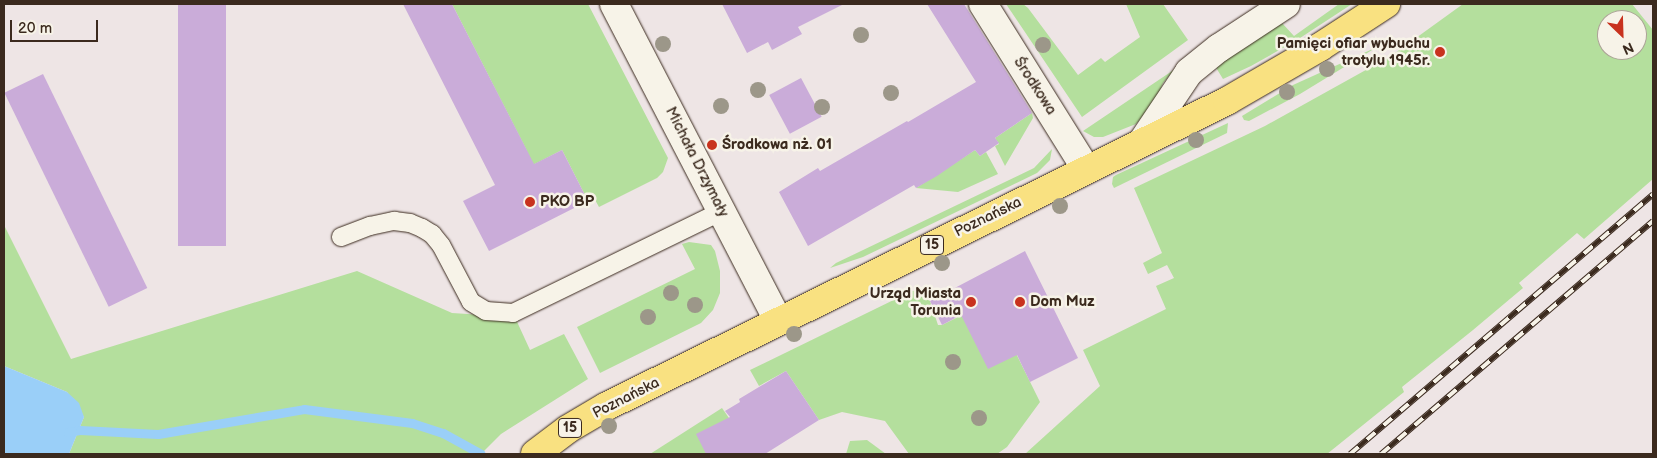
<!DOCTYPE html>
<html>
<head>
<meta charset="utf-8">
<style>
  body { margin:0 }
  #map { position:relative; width:1657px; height:458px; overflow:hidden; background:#eee5e5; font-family:"Balsamiq Sans",sans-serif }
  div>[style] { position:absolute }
  .green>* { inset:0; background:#b4df9d }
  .water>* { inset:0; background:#9acff8 }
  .stream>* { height:9px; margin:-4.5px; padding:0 4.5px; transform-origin:4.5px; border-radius:4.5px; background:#9acff8 }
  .building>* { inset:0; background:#caacd9; transform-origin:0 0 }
  .roads { filter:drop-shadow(0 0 1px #3b2a1e) drop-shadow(0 0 1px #3b2a1e) }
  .service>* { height:18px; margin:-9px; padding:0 9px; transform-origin:9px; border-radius:9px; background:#f7f3e8 }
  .minor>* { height:28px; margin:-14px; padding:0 14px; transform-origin:14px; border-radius:14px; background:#f7f3e8 }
  .primary>* { height:28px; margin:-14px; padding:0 14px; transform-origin:14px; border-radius:14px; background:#f9e181 }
  .rail>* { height:5.5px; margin-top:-2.75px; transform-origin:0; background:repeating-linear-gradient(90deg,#f7f3e8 0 11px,#3b2a1e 0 22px); box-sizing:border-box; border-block:1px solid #3b2a1e }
  .trees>* { width:16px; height:16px; margin:-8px; border-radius:50%; background:#9c9789 }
  .dots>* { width:14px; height:14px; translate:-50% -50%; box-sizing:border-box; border:2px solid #f7f3e8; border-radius:50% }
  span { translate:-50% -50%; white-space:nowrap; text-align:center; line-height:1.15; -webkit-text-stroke:5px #f7f3e8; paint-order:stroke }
  .shield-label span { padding:1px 4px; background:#f7f3e8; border:1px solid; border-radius:4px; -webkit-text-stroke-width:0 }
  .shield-label { font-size:14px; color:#3b2a1e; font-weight:700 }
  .poi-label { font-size:15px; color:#3b2a1e; font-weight:700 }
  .right { translate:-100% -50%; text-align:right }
  .left { translate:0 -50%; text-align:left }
  .street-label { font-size:15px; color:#3b2a1e }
  .frame { position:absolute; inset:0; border:5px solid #3b2a1e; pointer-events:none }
  .north { position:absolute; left:1597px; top:10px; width:50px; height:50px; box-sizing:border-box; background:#f7f3e8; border:1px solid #aca397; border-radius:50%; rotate:156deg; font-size:14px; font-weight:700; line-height:20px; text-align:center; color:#3b2a1e }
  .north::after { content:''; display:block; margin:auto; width:18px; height:22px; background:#c8321e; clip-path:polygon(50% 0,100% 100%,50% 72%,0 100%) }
  .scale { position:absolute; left:10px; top:20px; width:88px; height:22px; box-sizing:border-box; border:2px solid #3b2a1e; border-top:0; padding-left:6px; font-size:15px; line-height:18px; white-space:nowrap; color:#3b2a1e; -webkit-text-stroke:4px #f7f3e8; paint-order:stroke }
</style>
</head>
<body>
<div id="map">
  <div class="green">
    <i style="clip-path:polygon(452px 4px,588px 4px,668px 158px,663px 172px,657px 178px,599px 207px,594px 198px,588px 201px,562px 150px,531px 166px,526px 149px)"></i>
    <i style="clip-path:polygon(1006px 4px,1023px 4px,1028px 8px,1078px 75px,1101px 58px,1105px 62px,1140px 37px,1126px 4px,1163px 4px,1188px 40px,1082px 117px)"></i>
    <i style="clip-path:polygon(1339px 4px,1352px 4px,1297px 40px,1251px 66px,1223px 79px,1215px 66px,1282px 23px,1294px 36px)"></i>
    <i style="clip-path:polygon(evenodd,1463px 4px,1632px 4px,1653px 30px,1653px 179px,1584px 239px,1577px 233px,1519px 283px,1523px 288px,1473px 330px,1402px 387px,1404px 392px,1327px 454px,1025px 454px,1100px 386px,1083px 350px,1166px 309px,1156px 286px,1174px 278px,1167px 265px,1148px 274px,1143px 263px,1162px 253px,1134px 188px,1265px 126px,1391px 56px,1463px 4px,1607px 20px,1637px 20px,1637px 50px,1607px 50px,1607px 20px)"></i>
    <i style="clip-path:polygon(1377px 47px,1300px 94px,1249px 121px,1244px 120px,1242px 116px,1293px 85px)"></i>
    <i style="clip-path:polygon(1175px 69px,1163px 83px,1156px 101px,1136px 124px,1103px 137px,1094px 137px,1083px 131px)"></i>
    <i style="clip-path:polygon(1032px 113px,1033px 118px,1005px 166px,995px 146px,999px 144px,995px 138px)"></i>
    <i style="clip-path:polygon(1228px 123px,1227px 133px,1114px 188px,1112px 184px,1113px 177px,1116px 175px)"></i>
    <i style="clip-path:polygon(1052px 149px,1050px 160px,1037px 173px,863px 257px,830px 268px,836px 263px,1034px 168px)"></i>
    <i style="clip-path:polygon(975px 150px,980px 156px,986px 152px,998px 174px,958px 192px,916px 188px)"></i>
    <i style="clip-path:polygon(4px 225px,71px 359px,357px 271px,452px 313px,512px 317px,513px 313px,530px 350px,564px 334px,588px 379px,501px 434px,481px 454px,69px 454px,84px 417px,67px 392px,4px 366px)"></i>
    <i style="clip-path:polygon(689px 242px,711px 245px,715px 251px,720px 271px,720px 293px,713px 310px,701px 323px,600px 373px,577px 327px,695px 269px,682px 244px)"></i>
    <i style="clip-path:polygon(923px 290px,930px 301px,938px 325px,942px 325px,990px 301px,1040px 402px,1007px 447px,997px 454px,909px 454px,885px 421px,842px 412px,819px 420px,786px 371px,759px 386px,750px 370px,912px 291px)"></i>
    <i style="clip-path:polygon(722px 408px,754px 454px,650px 454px)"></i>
    <i style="clip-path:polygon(867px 440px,886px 454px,846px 454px,850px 441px)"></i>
  </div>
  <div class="water">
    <i style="clip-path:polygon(4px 366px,67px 392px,79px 403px,84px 417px,69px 454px,4px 454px)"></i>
  </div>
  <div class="stream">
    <i style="left:68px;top:432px;width:12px;rotate:-9deg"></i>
    <i style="left:80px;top:430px;width:78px;rotate:2.9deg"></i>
    <i style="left:158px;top:434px;width:148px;rotate:-9.7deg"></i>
    <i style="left:304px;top:409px;width:109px;rotate:7.4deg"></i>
    <i style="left:412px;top:423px;width:33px;rotate:18deg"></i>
    <i style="left:443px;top:433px;width:43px;rotate:28.9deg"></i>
  </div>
  <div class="building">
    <i style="left:178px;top:4px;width:48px;height:242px"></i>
    <i style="clip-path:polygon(403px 4px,452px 4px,534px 164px,562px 150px,588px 201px,489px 251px,463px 201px,495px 185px)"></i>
    <i style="clip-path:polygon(722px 4px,844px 4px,798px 27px,802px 34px,772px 50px,768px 42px,747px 53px)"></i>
    <i style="clip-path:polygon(927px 4px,964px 4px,1032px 113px,995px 138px,999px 143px,980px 156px,975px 150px,937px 176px,916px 188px,914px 185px,808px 246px,779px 192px,818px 168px,820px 171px,907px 121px,908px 122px,976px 82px)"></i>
    <i style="left:43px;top:74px;width:238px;height:43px;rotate:64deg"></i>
    <i style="left:801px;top:78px;width:44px;height:36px;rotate:62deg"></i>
    <i style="clip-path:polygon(1025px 251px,1078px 358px,1030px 382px,1017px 355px,988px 369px,961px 315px,942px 325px,930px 301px)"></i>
    <i style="clip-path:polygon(786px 371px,819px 420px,765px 454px,706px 454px,696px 434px,730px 417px,725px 411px,740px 402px,739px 399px)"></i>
  </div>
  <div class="roads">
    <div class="service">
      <i style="left:341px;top:237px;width:31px;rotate:-21deg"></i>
      <i style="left:370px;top:226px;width:25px;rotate:-12deg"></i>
      <i style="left:394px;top:221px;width:16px;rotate:7deg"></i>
      <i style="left:410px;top:223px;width:13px;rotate:23deg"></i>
      <i style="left:422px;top:228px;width:12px;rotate:31deg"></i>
      <i style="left:432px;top:234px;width:14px;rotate:51deg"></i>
      <i style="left:441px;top:245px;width:64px;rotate:62.2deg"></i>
      <i style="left:471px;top:302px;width:17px;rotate:31deg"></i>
      <i style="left:486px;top:311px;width:27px;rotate:4deg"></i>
      <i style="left:513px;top:313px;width:233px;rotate:-26deg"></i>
    </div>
    <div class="minor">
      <i style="left:614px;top:4px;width:357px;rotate:62.6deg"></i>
      <i style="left:983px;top:4px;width:195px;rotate:58deg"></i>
      <i style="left:1142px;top:142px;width:84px;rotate:-56.1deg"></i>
      <i style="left:1189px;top:72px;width:38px;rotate:-39deg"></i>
      <i style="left:1219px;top:48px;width:80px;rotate:-33.3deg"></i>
    </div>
    <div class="primary">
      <i style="left:535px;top:454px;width:41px;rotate:-37.1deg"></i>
      <i style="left:568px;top:429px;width:45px;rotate:-30.5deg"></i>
      <i style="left:607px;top:406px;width:691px;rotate:-26.19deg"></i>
      <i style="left:1227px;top:101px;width:108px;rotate:-30.1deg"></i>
      <i style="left:1320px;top:47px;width:79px;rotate:-33.1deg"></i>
    </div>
  </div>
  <div class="rail">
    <i style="left:1350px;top:454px;width:399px;rotate:-40.6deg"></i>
    <i style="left:1381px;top:454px;width:358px;rotate:-40.6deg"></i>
  </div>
  <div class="trees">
    <i style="left:861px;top:35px"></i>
    <i style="left:663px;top:44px"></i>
    <i style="left:1043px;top:45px"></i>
    <i style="left:1327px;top:69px"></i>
    <i style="left:758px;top:90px"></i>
    <i style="left:1287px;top:92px"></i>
    <i style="left:891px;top:93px"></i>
    <i style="left:721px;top:106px"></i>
    <i style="left:822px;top:107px"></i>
    <i style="left:1196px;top:140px"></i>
    <i style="left:1060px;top:206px"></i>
    <i style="left:942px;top:263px"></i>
    <i style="left:671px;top:293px"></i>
    <i style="left:695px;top:305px"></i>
    <i style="left:648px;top:317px"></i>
    <i style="left:794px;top:334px"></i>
    <i style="left:953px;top:362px"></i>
    <i style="left:979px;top:418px"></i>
    <i style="left:609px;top:426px"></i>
  </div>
  <div class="dots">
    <i style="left:1440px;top:52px;background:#c8321e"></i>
    <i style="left:712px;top:145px;background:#c8321e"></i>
    <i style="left:530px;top:202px;background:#c8321e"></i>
    <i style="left:971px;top:302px;background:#c8321e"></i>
    <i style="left:1020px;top:302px;background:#c8321e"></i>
  </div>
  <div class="shield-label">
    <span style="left:932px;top:245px">15</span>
    <span style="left:570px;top:428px">15</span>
  </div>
  <div class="poi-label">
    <span class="right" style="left:1430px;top:52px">Pamięci ofiar wybuchu<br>trotylu 1945r.</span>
    <span class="left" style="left:722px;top:145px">Środkowa nż. 01</span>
    <span class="left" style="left:540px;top:202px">PKO BP</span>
    <span class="right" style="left:961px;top:302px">Urząd Miasta<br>Torunia</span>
    <span class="left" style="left:1030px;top:302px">Dom Muz</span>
  </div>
  <div class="street-label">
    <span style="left:1035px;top:86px;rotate:57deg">Środkowa</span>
    <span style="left:697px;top:162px;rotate:63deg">Michała Drzymały</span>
    <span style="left:988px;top:217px;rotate:-26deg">Poznańska</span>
    <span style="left:626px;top:398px;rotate:-27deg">Poznańska</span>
  </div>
  <div class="frame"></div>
  <div class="north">N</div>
  <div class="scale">20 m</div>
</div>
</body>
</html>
